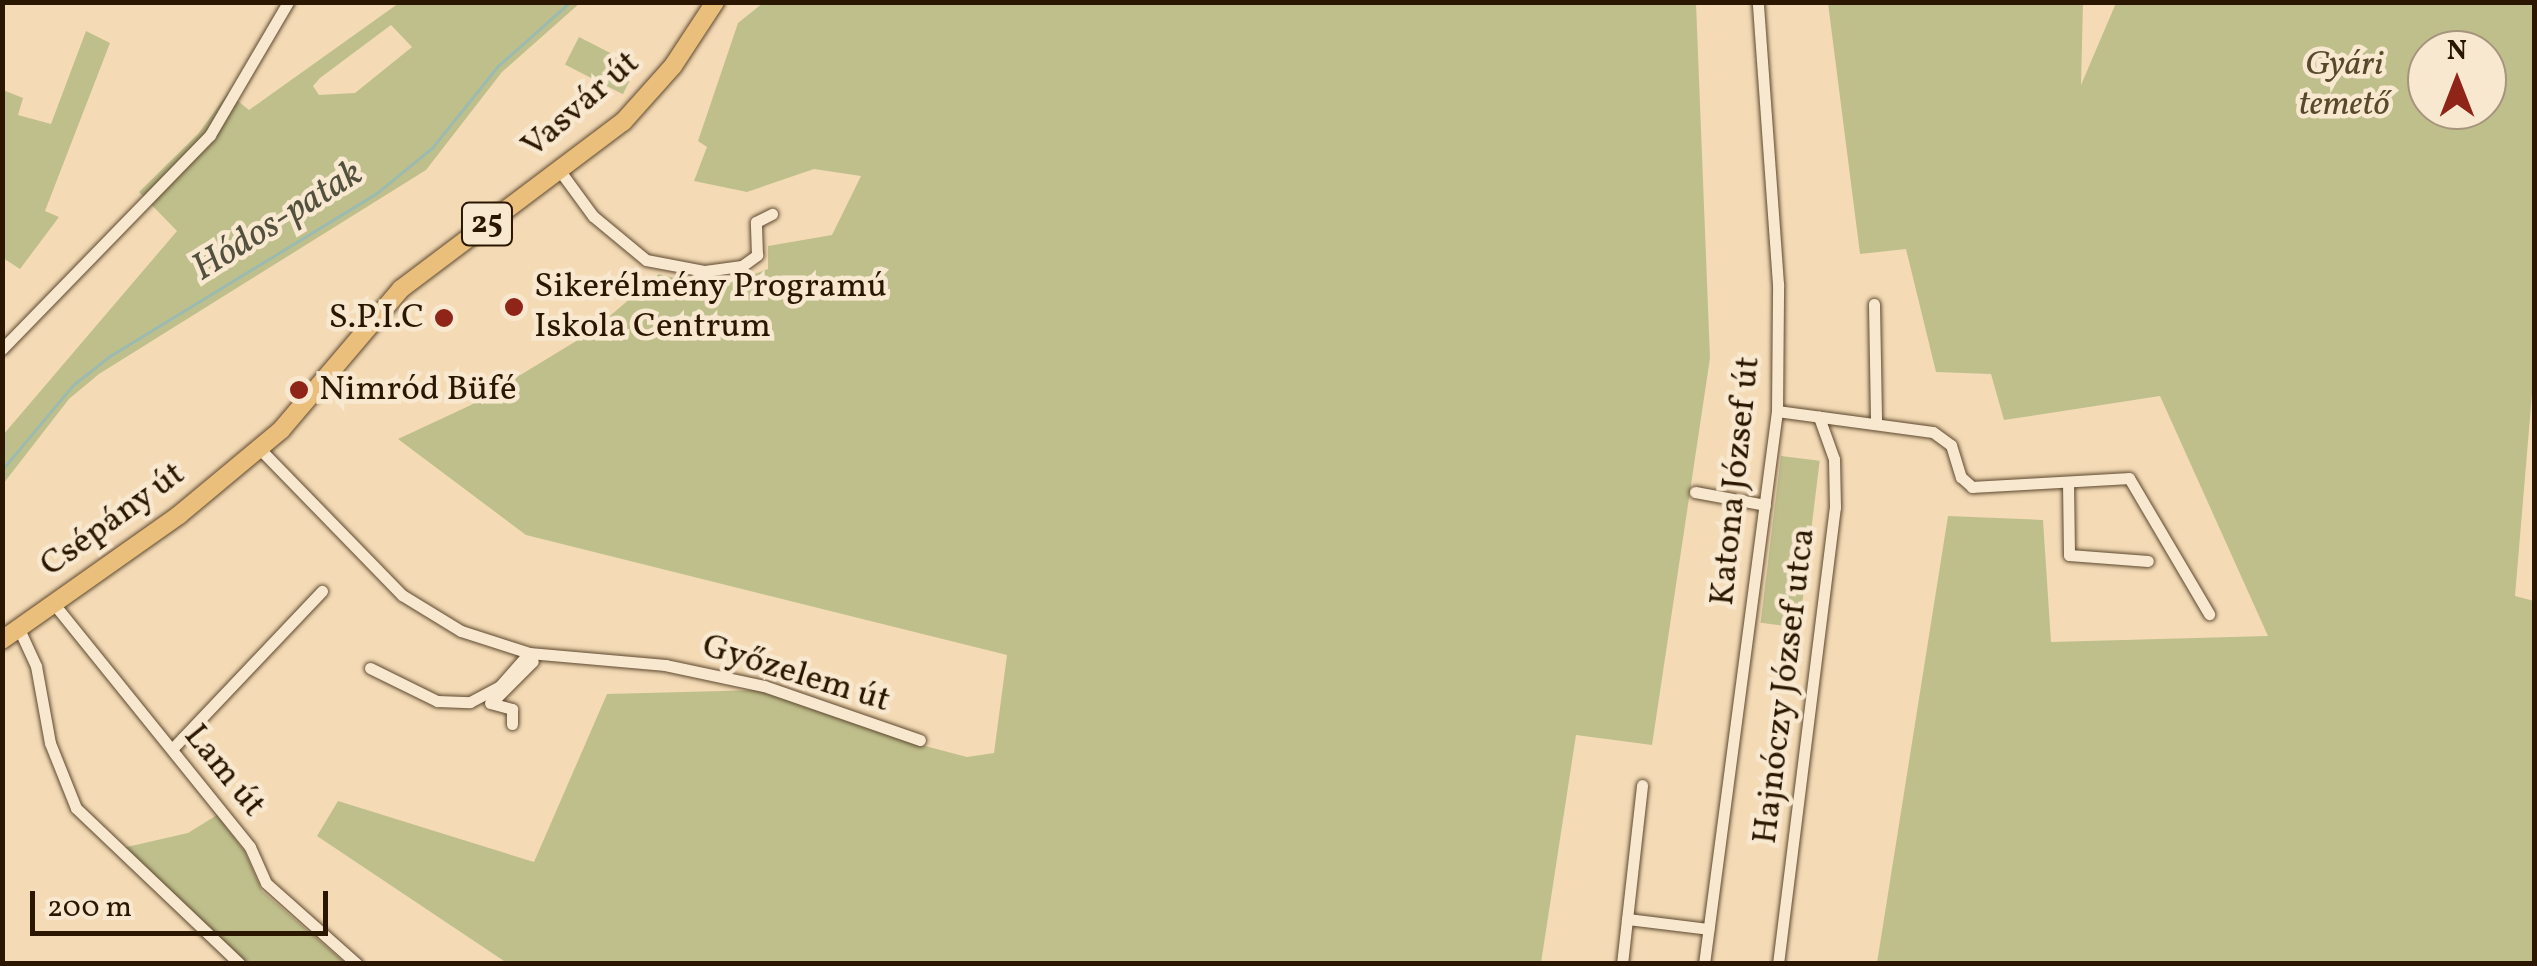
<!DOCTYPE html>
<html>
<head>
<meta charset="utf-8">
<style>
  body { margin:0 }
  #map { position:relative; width:2537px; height:966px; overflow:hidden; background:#f4dbb6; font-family:Vollkorn,serif }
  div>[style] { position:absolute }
  .green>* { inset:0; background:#bfbf8c; transform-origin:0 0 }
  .stream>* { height:2.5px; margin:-1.25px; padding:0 1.25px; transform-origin:1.25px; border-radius:1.25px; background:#9cbbb0 }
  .roads { filter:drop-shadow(0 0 2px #5d482e) drop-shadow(0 0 2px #5d482e) }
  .minor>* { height:11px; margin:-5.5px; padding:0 5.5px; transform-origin:5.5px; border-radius:5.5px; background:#f8e8d0 }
  .primary>* { height:18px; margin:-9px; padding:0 9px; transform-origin:9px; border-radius:9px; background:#eabe7b }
  .dots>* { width:28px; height:28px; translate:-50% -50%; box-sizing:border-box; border:5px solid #f8e8d0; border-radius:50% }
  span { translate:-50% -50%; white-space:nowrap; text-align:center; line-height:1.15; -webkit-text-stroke:9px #f8e8d0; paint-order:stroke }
  .shield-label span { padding:2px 8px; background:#f8e8d0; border:2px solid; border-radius:8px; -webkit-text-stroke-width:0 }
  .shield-label { font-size:32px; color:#2b1700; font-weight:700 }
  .park-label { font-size:35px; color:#57492a; font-style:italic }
  .street-label { font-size:35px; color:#2b1700 }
  .poi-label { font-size:35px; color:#2b1700 }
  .left { translate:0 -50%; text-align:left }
  .right { translate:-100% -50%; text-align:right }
  .water-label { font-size:38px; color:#53503e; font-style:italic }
  .frame { position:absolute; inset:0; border:5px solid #2b1700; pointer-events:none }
  .north { position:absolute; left:2407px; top:30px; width:100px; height:100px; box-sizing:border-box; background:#f8e8d0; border:2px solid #a6947d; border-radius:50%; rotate:0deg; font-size:28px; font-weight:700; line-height:40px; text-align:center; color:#2b1700 }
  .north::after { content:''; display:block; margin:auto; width:35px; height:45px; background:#8f2418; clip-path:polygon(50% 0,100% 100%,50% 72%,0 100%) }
  .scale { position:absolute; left:30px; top:891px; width:298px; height:45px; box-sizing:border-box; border:5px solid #2b1700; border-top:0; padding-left:12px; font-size:30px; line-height:35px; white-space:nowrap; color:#2b1700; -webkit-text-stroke:8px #f8e8d0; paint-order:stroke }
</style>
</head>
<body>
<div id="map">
  <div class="green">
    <i style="clip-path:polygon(evenodd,535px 2px,580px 3px,502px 72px,426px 170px,99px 374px,69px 399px,3px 484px,3px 435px,177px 231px,139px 192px,198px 134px,228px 93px,249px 110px,399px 3px,535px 2px,391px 25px,412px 47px,355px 93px,319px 95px,313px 86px,320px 78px,391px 25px)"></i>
    <i style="clip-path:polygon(763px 3px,1696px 3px,1710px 358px,1652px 745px,1576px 735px,1541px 963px,507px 963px,317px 836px,338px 801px,534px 862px,607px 694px,761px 690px,910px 742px,967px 757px,994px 753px,1007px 655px,526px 535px,398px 439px,471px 405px,591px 332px,659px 274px,715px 288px,768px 269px,768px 246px,832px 235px,861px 176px,814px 169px,747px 192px,694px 181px,707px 147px,698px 141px,738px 23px)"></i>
    <i style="clip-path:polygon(evenodd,1828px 3px,2083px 3px,2081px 85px,2116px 3px,2534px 3px,2534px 370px,2515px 596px,2534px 601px,2534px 963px,1877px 963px,1948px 516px,2043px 520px,2051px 642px,2268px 636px,2160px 396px,2004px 420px,1991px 374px,1936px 372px,1906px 249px,1860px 254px,1828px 3px,2427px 50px,2487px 50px,2487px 110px,2427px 110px,2427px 50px)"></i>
    <i style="clip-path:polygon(86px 31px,110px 43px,45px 211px,59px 217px,20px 269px,3px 258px,3px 90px,23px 98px,18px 115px,51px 124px)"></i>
    <i style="left:579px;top:37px;width:65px;height:31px;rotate:27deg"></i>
    <i style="left:1781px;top:456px;width:39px;height:168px;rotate:7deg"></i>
    <i style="clip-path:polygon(217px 815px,245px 852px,262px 891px,345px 963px,234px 963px,118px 849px,188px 833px)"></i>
  </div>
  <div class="stream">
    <i style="left:2px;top:470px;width:111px;rotate:-50.1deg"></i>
    <i style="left:73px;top:385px;width:47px;rotate:-38.1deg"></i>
    <i style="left:110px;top:356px;width:313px;rotate:-31.4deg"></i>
    <i style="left:377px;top:193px;width:71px;rotate:-39.3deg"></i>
    <i style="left:432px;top:148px;width:105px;rotate:-51.2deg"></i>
    <i style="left:498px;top:66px;width:96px;rotate:-41.6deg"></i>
  </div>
  <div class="roads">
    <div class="minor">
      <i style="left:560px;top:171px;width:56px;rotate:53.7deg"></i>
      <i style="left:593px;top:216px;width:69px;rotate:39.7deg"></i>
      <i style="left:646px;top:260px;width:60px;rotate:10.6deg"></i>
      <i style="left:705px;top:271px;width:37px;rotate:-8deg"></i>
      <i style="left:742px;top:266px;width:19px;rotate:-36deg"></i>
      <i style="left:757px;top:255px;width:33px;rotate:-92deg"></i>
      <i style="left:756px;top:222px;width:18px;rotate:-27deg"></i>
      <i style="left:1874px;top:304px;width:119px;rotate:89deg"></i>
      <i style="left:2px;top:349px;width:298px;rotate:-45.8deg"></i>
      <i style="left:210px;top:135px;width:154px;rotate:-59.6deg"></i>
      <i style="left:1777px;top:411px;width:157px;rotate:7.7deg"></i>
      <i style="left:1933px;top:432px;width:22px;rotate:36deg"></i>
      <i style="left:1951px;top:445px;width:34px;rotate:73deg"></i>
      <i style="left:1961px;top:477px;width:15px;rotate:42deg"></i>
      <i style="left:1972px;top:487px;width:157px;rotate:-3.3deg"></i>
      <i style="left:2129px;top:478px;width:158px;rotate:59.5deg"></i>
      <i style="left:259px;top:448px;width:205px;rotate:45.8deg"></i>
      <i style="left:402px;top:595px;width:69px;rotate:31.4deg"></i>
      <i style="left:461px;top:631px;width:71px;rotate:17.9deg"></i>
      <i style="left:529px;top:653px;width:137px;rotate:5deg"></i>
      <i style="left:665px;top:665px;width:101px;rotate:12deg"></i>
      <i style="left:764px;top:686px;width:165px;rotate:19.1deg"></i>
      <i style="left:2068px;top:482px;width:73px;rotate:89.2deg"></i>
      <i style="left:2069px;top:555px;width:79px;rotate:4.3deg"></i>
      <i style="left:1695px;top:492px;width:71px;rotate:10.5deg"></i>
      <i style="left:54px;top:604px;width:312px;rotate:51.1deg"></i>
      <i style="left:250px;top:847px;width:39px;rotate:66deg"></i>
      <i style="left:266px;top:883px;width:122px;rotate:41.7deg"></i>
      <i style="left:19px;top:629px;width:41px;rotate:65.3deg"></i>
      <i style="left:36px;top:666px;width:78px;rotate:79.7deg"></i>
      <i style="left:50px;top:743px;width:70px;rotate:68.2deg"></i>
      <i style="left:76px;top:808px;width:226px;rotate:43.6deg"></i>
      <i style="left:370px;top:668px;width:75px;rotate:26.2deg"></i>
      <i style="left:437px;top:701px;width:33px;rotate:2deg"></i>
      <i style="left:470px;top:702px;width:34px;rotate:-28deg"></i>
      <i style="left:500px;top:686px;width:44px;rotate:-48.7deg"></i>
      <i style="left:490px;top:703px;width:23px;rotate:15deg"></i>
      <i style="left:512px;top:709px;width:15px;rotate:90deg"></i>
      <i style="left:491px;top:703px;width:59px;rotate:-45deg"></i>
      <i style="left:172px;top:749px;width:218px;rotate:-46.5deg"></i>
      <i style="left:1627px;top:919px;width:82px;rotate:7deg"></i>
      <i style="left:1622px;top:964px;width:180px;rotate:-83.6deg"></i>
      <i style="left:1704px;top:964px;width:558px;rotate:-82.48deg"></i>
      <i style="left:1777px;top:411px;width:127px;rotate:-89.5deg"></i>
      <i style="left:1778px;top:284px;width:283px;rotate:-94.1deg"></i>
      <i style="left:1778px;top:964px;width:461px;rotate:-82.9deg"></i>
      <i style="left:1835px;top:507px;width:48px;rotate:-91.2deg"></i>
      <i style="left:1834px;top:459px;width:45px;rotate:-109.7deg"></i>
    </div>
    <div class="primary">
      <i style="left:2px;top:640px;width:217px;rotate:-35.2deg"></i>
      <i style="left:179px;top:515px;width:133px;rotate:-39.8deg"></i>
      <i style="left:281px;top:430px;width:185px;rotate:-49.6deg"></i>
      <i style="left:401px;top:289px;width:278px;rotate:-37deg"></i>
      <i style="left:623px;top:122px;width:75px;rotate:-48.2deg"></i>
      <i style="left:673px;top:66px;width:77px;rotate:-56.7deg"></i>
    </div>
  </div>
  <div class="dots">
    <i style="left:514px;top:307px;background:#8f2418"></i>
    <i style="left:444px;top:318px;background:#8f2418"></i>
    <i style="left:299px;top:390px;background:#8f2418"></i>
  </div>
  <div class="shield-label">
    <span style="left:487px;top:224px">25</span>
  </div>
  <div class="park-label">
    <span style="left:2344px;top:85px">Gyári<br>temető</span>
  </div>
  <div class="street-label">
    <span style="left:581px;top:105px;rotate:-41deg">Vasvár út</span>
    <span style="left:1736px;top:481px;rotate:-84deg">Katona József út</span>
    <span style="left:113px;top:520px;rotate:-36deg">Csépány út</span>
    <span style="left:796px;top:674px;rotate:17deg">Győzelem út</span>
    <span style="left:1785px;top:686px;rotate:-83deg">Hajnóczy József utca</span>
    <span style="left:224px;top:771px;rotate:51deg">Lam út</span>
  </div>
  <div class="poi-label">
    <span class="left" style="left:534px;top:307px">Sikerélmény Programú<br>Iskola Centrum</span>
    <span class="right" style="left:424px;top:318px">S.P.I.C</span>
    <span class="left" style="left:319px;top:390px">Nimród Büfé</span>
  </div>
  <div class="water-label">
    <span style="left:278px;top:222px;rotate:-32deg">Hódos-patak</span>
  </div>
  <div class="frame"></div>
  <div class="north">N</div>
  <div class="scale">200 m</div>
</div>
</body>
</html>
